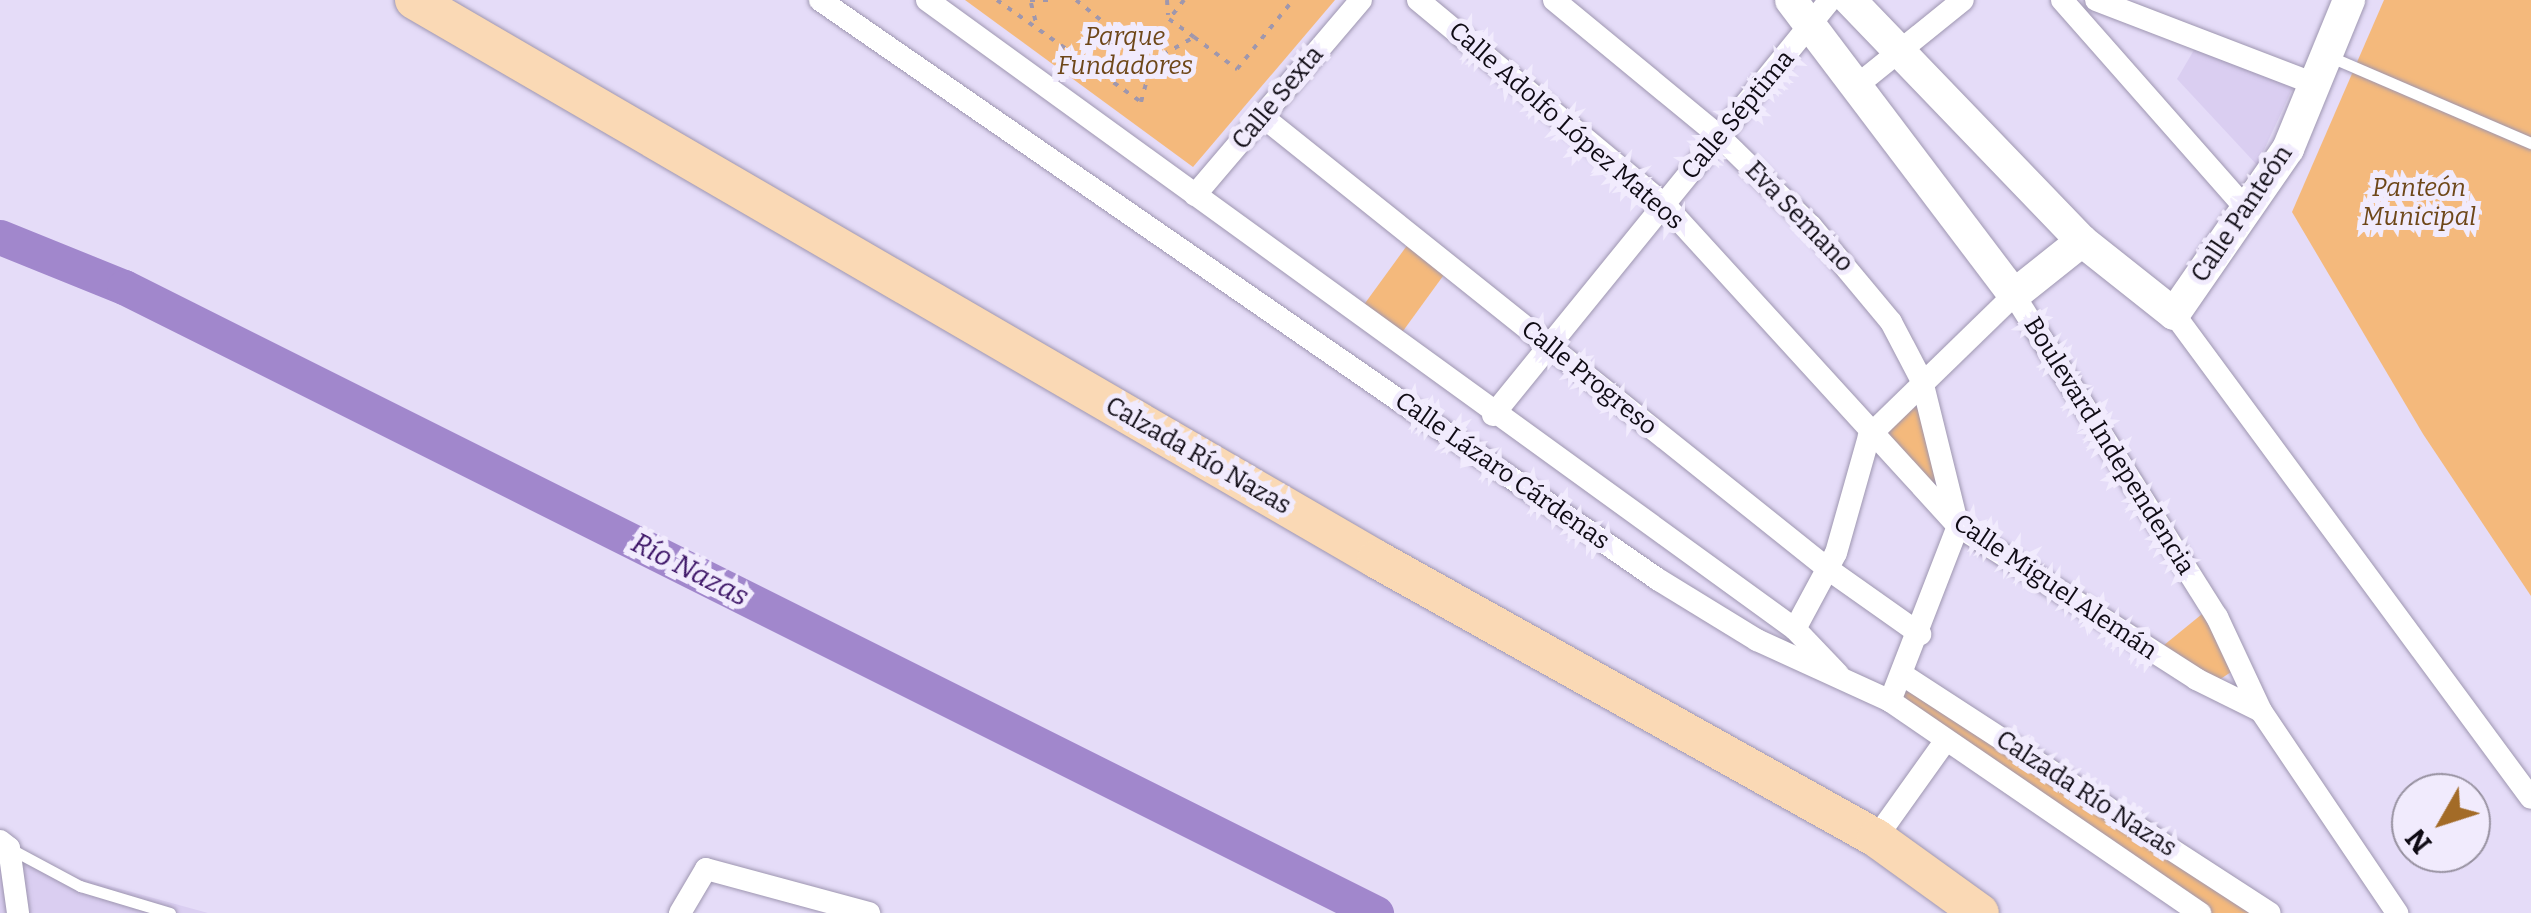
<!DOCTYPE html>
<html>
<head>
<meta charset="utf-8">
<style>
  body { margin:0 }
  #map { position:relative; width:2531px; height:913px; overflow:hidden; background:#e5dcf8; font-family:Bitter,serif }
  div>[style] { position:absolute }
  .built>* { inset:0; background:#dacef1 }
  .green>* { inset:0; background:#f4b97c; transform-origin:0 0 }
  .river>* { height:35px; margin:-17.5px; padding:0 17.5px; transform-origin:17.5px; border-radius:17.5px; background:#a187cc }
  .path>* { height:4px; margin-top:-2px; transform-origin:0; background:repeating-linear-gradient(90deg,#9f97ad 0 5px,transparent 0 13px) }
  .roads { filter:drop-shadow(0 0 2px #9e96b0) drop-shadow(0 0 2px #9e96b0) }
  .lane>* { height:11px; margin:-5.5px; padding:0 5.5px; transform-origin:5.5px; border-radius:5.5px; background:#fff }
  .street>* { height:22px; margin:-11px; padding:0 11px; transform-origin:11px; border-radius:11px; background:#fff }
  .secondary>* { height:32px; margin:-16px; padding:0 16px; transform-origin:16px; border-radius:16px; background:#fff }
  .primary>* { height:38px; margin:-19px; padding:0 19px; transform-origin:19px; border-radius:19px; background:#fad9b5 }
  span { translate:-50% -50%; white-space:nowrap; text-align:center; line-height:1.15; -webkit-text-stroke:10px #f1ebfd; paint-order:stroke }
  .park-label { font-size:25px; color:#6e4719; font-style:italic }
  .street-label { font-size:25px; color:#0f0b14 }
  .water-label { font-size:28px; color:#3d1567; font-style:italic }
  .north { position:absolute; left:2391px; top:773px; width:100px; height:100px; box-sizing:border-box; background:#f1ebfd; border:2px solid #9791a0; border-radius:50%; rotate:231deg; font-size:28px; font-weight:700; line-height:40px; text-align:center; color:#0f0b14 }
  .north::after { content:''; display:block; margin:auto; width:35px; height:45px; background:#a36b27; clip-path:polygon(50% 0,100% 100%,50% 72%,0 100%) }
</style>
</head>
<body>
<div id="map">
  <div class="built">
    <i style="clip-path:polygon(2194px 50px,2294px 85px,2257px 165px,2177px 79px)"></i>
    <i style="clip-path:polygon(0 856px,208px 913px,0 913px)"></i>
  </div>
  <div class="green">
    <i style="clip-path:polygon(965px 0,1335px 0,1193px 167px)"></i>
    <i style="clip-path:polygon(2384px 0,2531px 0,2531px 596px,2423px 434px,2292px 212px)"></i>
    <i style="left:1411px;top:240px;width:47px;height:90px;rotate:36deg"></i>
    <i style="clip-path:polygon(1917px 405px,1947px 509px,1880px 439px)"></i>
    <i style="clip-path:polygon(2207px 610px,2237px 668px,2213px 684px,2158px 650px)"></i>
    <i style="clip-path:polygon(1908px 681px,2267px 913px,2203px 913px,1898px 704px)"></i>
  </div>
  <div class="river">
    <i style="left:0;top:237px;width:134px;rotate:22deg"></i>
    <i style="left:124px;top:287px;width:1400px;rotate:26.57deg"></i>
  </div>
  <div class="path">
    <i style="left:997px;top:0;width:176px;rotate:35.3deg"></i>
    <i style="left:1141px;top:102px;width:42px;rotate:-75deg"></i>
    <i style="left:1152px;top:61px;width:48px;rotate:-29.7deg"></i>
    <i style="left:1194px;top:37px;width:54px;rotate:36.7deg"></i>
    <i style="left:1237px;top:69px;width:89px;rotate:-50.9deg"></i>
    <i style="left:1030px;top:0;width:24px"></i>
    <i style="left:1076px;top:0;width:95px;rotate:39deg"></i>
    <i style="left:1167px;top:0;width:15px;rotate:86deg"></i>
    <i style="left:1184px;top:0;width:24px;rotate:128deg"></i>
    <i style="left:1169px;top:19px;width:31px;rotate:36deg"></i>
    <i style="left:1031px;top:3px;width:25px;rotate:76deg"></i>
  </div>
  <div class="roads">
    <div class="lane">
      <i style="left:2331px;top:57px;width:218px;rotate:23.3deg"></i>
      <i style="left:9px;top:848px;width:81px;rotate:28.2deg"></i>
      <i style="left:80px;top:886px;width:94px;rotate:16.7deg"></i>
    </div>
    <div class="street">
      <i style="left:820px;top:0;width:1020px;rotate:34.66deg"></i>
      <i style="left:1659px;top:580px;width:115px;rotate:31.5deg"></i>
      <i style="left:1757px;top:640px;width:146px;rotate:24.6deg"></i>
      <i style="left:1890px;top:701px;width:376px;rotate:34.4deg"></i>
      <i style="left:927px;top:0;width:1072px;rotate:35.93deg"></i>
      <i style="left:1795px;top:629px;width:62px;rotate:46.3deg"></i>
      <i style="left:1418px;top:0;width:320px;rotate:39.7deg"></i>
      <i style="left:1664px;top:204px;width:436px;rotate:47.6deg"></i>
      <i style="left:1958px;top:526px;width:283px;rotate:32.7deg"></i>
      <i style="left:2196px;top:679px;width:72px;rotate:26.2deg"></i>
      <i style="left:1554px;top:0;width:214px;rotate:39.5deg"></i>
      <i style="left:1719px;top:136px;width:129px;rotate:44.4deg"></i>
      <i style="left:1811px;top:226px;width:125px;rotate:50.2deg"></i>
      <i style="left:1891px;top:322px;width:67px;rotate:62.3deg"></i>
      <i style="left:1922px;top:381px;width:149px;rotate:76.1deg"></i>
      <i style="left:1958px;top:526px;width:188px;rotate:111.2deg"></i>
      <i style="left:2062px;top:0;width:280px;rotate:48.6deg"></i>
      <i style="left:2096px;top:0;width:235px;rotate:21deg"></i>
      <i style="left:1860px;top:83px;width:132px;rotate:-38.9deg"></i>
      <i style="left:1263px;top:117px;width:724px;rotate:38.66deg"></i>
      <i style="left:1828px;top:569px;width:113px;rotate:35.2deg"></i>
      <i style="left:1195px;top:195px;width:256px;rotate:-49.6deg"></i>
      <i style="left:2174px;top:314px;width:601px;rotate:53.59deg"></i>
      <i style="left:1493px;top:415px;width:535px;rotate:-50.92deg"></i>
      <i style="left:1795px;top:629px;width:86px;rotate:-61.7deg"></i>
      <i style="left:1836px;top:553px;width:122px;rotate:-74.2deg"></i>
      <i style="left:1869px;top:436px;width:202px;rotate:-44.2deg"></i>
      <i style="left:2014px;top:295px;width:381px;rotate:57.8deg"></i>
      <i style="left:2217px;top:617px;width:104px;rotate:64.9deg"></i>
      <i style="left:2261px;top:711px;width:244px;rotate:56deg"></i>
      <i style="left:1903px;top:675px;width:437px;rotate:33deg"></i>
      <i style="left:1876px;top:838px;width:120px;rotate:-54.5deg"></i>
      <i style="left:0;top:841px;width:11px;rotate:38deg"></i>
      <i style="left:9px;top:848px;width:66px;rotate:82.1deg"></i>
      <i style="left:680px;top:913px;width:51px;rotate:-59.4deg"></i>
      <i style="left:706px;top:869px;width:169px;rotate:15.1deg"></i>
    </div>
    <div class="secondary">
      <i style="left:1791px;top:0;width:370px;rotate:52.9deg"></i>
      <i style="left:2014px;top:295px;width:87px;rotate:-38.5deg"></i>
      <i style="left:1850px;top:0;width:335px;rotate:46.1deg"></i>
      <i style="left:2082px;top:241px;width:117px;rotate:38.4deg"></i>
      <i style="left:2174px;top:314px;width:201px;rotate:-55.4deg"></i>
      <i style="left:2288px;top:149px;width:161px;rotate:-67.7deg"></i>
    </div>
    <div class="primary">
      <i style="left:414px;top:0;width:1113px;rotate:30.16deg"></i>
      <i style="left:1376px;top:559px;width:573px;rotate:29.16deg"></i>
      <i style="left:1876px;top:838px;width:128px;rotate:35.8deg"></i>
    </div>
  </div>
  <div class="park-label">
    <span style="left:1125px;top:52px">Parque<br>Fundadores</span>
    <span style="left:2419px;top:203px">Panteón<br>Municipal</span>
  </div>
  <div class="street-label">
    <span style="left:1278px;top:98px;rotate:-50deg">Calle Sexta</span>
    <span style="left:1738px;top:115px;rotate:-50deg">Calle Séptima</span>
    <span style="left:1566px;top:126px;rotate:41deg">Calle Adolfo López Mateos</span>
    <span style="left:2242px;top:214px;rotate:-56deg">Calle Panteón</span>
    <span style="left:1799px;top:217px;rotate:46deg">Eva Semano</span>
    <span style="left:1589px;top:378px;rotate:39deg">Calle Progreso</span>
    <span style="left:2109px;top:446px;rotate:58deg">Boulevard Independencia</span>
    <span style="left:1198px;top:456px;rotate:30deg">Calzada Río Nazas</span>
    <span style="left:1502px;top:471px;rotate:35deg">Calle Lázaro Cárdenas</span>
    <span style="left:2055px;top:587px;rotate:34deg">Calle Miguel Alemán</span>
    <span style="left:2086px;top:794px;rotate:33deg">Calzada Río Nazas</span>
  </div>
  <div class="water-label">
    <span style="left:690px;top:570px;rotate:27deg">Río Nazas</span>
  </div>
  <div class="north">N</div>
</div>
</body>
</html>
